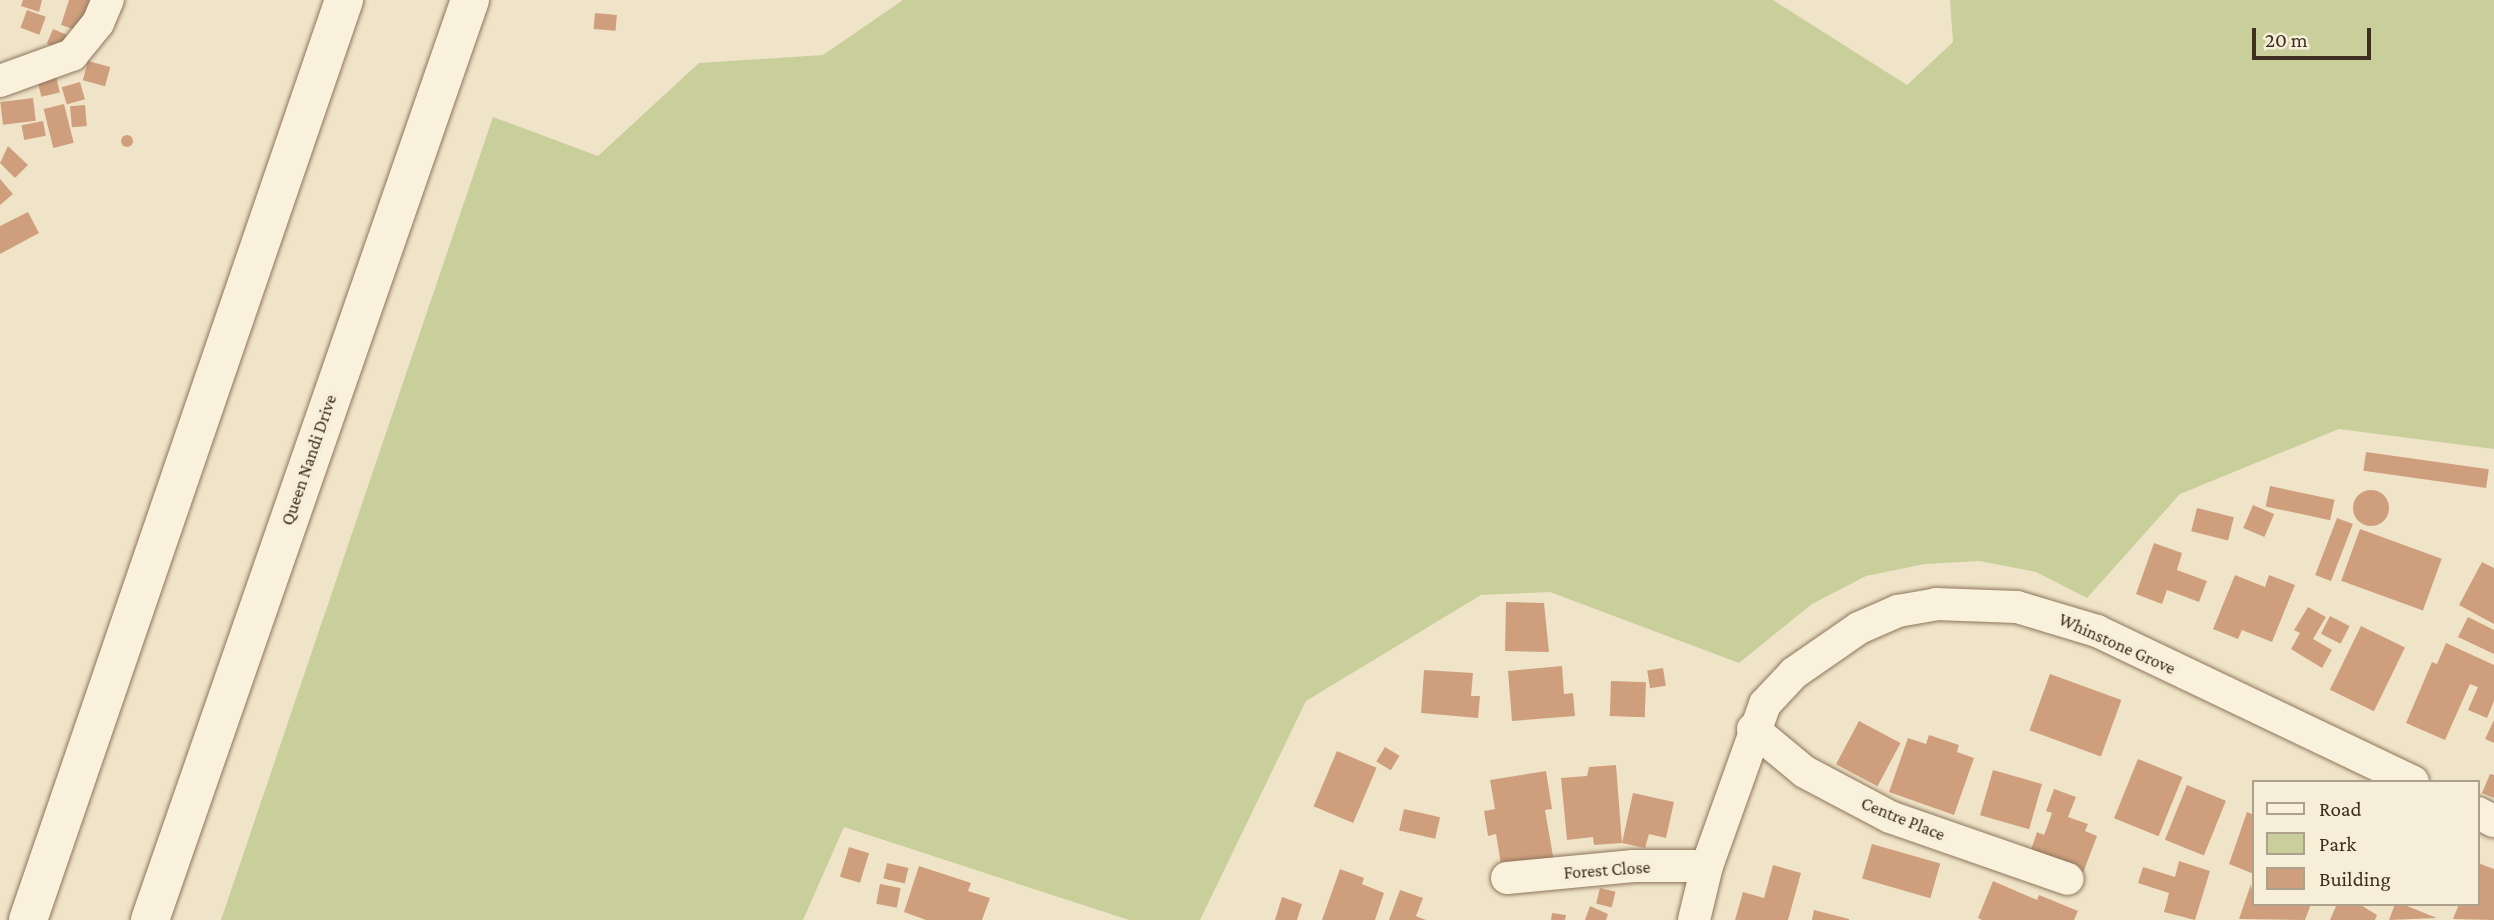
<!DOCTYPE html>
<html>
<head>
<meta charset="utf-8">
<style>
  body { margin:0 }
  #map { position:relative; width:2494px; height:920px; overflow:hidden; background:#f0e4c8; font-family:"Crimson Pro",serif }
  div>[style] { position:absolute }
  .green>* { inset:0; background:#c9cf9b }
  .building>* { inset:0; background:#cf9f7d; transform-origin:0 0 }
  .round { border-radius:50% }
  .roads { filter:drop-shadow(0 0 2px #8d765c) drop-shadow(0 0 2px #8d765c) }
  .street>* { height:32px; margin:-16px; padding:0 16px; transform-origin:16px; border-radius:16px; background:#faf1dc }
  .secondary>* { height:38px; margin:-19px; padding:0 19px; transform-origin:19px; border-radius:19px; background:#faf1dc }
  span { translate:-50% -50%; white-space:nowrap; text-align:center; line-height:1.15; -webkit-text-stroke:7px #f7eed8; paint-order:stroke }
  .street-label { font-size:18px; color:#3d2e20 }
  .legend { position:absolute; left:2252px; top:780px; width:228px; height:126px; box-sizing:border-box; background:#f7eed8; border:2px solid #ada18e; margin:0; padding:9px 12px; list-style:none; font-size:21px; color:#3d2e20 }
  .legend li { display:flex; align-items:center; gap:14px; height:35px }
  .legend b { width:35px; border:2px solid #ada18e }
  .scale { position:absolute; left:2252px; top:28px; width:119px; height:32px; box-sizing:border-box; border:4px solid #3d2e20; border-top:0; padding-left:9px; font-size:21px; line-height:24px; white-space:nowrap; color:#3d2e20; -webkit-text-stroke:5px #f7eed8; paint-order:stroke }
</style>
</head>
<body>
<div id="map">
  <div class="green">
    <i style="clip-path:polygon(903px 0,1773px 0,1907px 85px,1953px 42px,1950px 0,2494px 0,2494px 449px,2339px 429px,2180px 494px,2087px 598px,2036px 572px,1979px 561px,1925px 564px,1866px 576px,1812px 604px,1739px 663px,1550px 592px,1481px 595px,1306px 701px,1200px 920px,1129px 920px,844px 827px,803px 920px,221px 920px,493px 117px,598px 156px,699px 63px,823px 55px)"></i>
  </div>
  <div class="building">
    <i style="clip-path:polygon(23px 0,42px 0,39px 12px,21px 6px)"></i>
    <i style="clip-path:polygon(69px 0,90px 0,80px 31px,61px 25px)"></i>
    <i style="left:27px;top:10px;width:20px;height:19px;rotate:20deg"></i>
    <i style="left:595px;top:13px;width:22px;height:16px;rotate:5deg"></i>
    <i style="left:53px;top:29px;width:15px;height:16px;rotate:23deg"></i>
    <i style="left:88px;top:61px;width:23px;height:20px;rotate:15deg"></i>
    <i style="left:56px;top:76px;width:17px;height:19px;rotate:77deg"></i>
    <i style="left:80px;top:82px;width:18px;height:19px;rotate:74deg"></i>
    <i style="left:33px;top:98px;width:23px;height:33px;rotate:83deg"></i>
    <i style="left:64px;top:104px;width:40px;height:21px;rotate:76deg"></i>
    <i style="left:85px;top:105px;width:21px;height:15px;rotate:85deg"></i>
    <i style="left:43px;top:121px;width:15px;height:22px;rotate:79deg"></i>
    <i class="round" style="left:121px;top:135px;width:12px;height:12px"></i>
    <i style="clip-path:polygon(8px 146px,28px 165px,15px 178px,0 163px)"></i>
    <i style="clip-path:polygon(0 179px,13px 194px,0 205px)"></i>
    <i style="clip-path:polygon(28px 212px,39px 233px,0 254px,0 226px)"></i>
    <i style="left:2366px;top:452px;width:124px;height:19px;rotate:8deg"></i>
    <i style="left:2270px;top:486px;width:66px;height:21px;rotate:12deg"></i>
    <i class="round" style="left:2353px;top:490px;width:36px;height:36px"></i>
    <i style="left:2253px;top:505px;width:23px;height:25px;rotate:23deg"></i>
    <i style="left:2197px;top:508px;width:38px;height:24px;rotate:14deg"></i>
    <i style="left:2337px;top:518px;width:17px;height:61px;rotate:21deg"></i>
    <i style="left:2360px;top:529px;width:87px;height:55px;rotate:20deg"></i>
    <i style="clip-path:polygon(2154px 543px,2182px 553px,2177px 570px,2207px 581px,2199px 602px,2167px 590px,2162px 604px,2136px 594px)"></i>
    <i style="clip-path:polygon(2482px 562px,2494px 568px,2494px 624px,2459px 605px)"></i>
    <i style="clip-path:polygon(2235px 575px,2265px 587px,2269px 575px,2295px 585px,2272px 642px,2242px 630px,2238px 639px,2213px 629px)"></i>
    <i style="clip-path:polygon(1506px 602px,1544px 603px,1549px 652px,1505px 651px)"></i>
    <i style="clip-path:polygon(2308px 607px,2326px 617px,2313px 639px,2332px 650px,2322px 668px,2291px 649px,2300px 633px,2294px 630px)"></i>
    <i style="left:2330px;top:616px;width:22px;height:20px;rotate:27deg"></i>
    <i style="clip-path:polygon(2468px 617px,2494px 630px,2494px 654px,2458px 637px)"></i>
    <i style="left:2361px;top:626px;width:49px;height:71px;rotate:26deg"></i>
    <i style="clip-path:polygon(2446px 643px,2494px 665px,2494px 701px,2487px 718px,2468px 710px,2478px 687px,2470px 684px,2445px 740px,2406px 723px,2432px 662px,2437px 664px)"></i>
    <i style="clip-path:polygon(1562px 666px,1564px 694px,1573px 693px,1575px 716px,1512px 721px,1508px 671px)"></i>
    <i style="left:1663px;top:668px;width:18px;height:16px;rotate:81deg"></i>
    <i style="clip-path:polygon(1424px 670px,1473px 673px,1471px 696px,1480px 696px,1478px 718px,1421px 713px)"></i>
    <i style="left:2050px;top:674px;width:76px;height:60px;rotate:20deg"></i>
    <i style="left:1611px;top:681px;width:35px;height:35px;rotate:2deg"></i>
    <i style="clip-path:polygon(2494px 720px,2494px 743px,2485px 739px)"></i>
    <i style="left:1859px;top:721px;width:47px;height:49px;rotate:28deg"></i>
    <i style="clip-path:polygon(1929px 735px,1959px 745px,1957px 752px,1974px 758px,1954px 815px,1889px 792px,1908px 738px,1926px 744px)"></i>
    <i style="left:1385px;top:747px;width:17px;height:17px;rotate:31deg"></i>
    <i style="left:1337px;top:751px;width:43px;height:60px;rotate:23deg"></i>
    <i style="left:2138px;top:759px;width:48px;height:64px;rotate:22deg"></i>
    <i style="clip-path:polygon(1616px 765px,1622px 843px,1594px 845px,1593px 837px,1567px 840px,1561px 778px,1587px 776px,1589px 767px)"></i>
    <i style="left:1993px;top:770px;width:51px;height:47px;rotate:16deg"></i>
    <i style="clip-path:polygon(1546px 771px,1552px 809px,1545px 810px,1554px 862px,1502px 870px,1496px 834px,1488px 836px,1484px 811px,1495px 809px,1490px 780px)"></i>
    <i style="clip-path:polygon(2490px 774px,2494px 775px,2494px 798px,2482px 793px)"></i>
    <i style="left:2187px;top:785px;width:42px;height:59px;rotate:22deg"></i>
    <i style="clip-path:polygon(2054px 789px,2076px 797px,2068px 817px,2088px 824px,2085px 831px,2097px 836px,2083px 873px,2030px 853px,2037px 832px,2044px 835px,2046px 830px,2052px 813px,2046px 811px)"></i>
    <i style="clip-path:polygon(1633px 793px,1674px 802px,1666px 838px,1649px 834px,1645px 848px,1622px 843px)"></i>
    <i style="left:1404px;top:809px;width:37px;height:22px;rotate:13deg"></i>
    <i style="clip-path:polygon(2247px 812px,2254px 815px,2254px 874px,2229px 864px)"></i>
    <i style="left:1872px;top:844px;width:71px;height:36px;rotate:16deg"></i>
    <i style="left:849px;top:847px;width:21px;height:31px;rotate:17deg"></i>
    <i style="clip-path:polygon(2179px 861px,2210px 871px,2195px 920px,2164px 912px,2169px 893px,2138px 883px,2143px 867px,2175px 877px)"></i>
    <i style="left:887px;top:863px;width:22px;height:16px;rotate:13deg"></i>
    <i style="clip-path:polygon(2478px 863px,2494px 869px,2494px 920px,2453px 919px,2459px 904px,2478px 904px)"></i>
    <i style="clip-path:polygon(1773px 865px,1801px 873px,1788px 920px,1735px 920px,1743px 892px,1764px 898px)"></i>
    <i style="clip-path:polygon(919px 866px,971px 883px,968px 891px,990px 898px,982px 920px,926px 920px,904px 912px)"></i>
    <i style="clip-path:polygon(1340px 869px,1364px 878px,1362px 884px,1384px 893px,1375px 920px,1322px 920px)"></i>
    <i style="clip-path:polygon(1993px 881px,2037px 900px,2039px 895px,2078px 911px,2074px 920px,1982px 920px,1978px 918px)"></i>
    <i style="left:880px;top:884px;width:21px;height:20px;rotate:11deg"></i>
    <i style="clip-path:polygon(2251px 884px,2254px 904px,2311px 904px,2305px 920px,2239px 919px)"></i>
    <i style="left:1600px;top:888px;width:16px;height:16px;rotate:14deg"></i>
    <i style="clip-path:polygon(1400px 890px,1423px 898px,1416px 916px,1426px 920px,1389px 920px)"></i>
    <i style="clip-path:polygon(1282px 897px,1302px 904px,1297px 920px,1275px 920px)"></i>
    <i style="clip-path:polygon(2337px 904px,2359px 904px,2377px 915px,2375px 920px,2330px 920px)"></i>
    <i style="clip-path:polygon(2395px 904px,2402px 904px,2437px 918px,2389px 920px)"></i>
    <i style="clip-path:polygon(1590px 906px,1608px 914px,1606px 920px,1585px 920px)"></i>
    <i style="clip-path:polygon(1814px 910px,1849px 919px,1849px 920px,1812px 920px)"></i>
    <i style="clip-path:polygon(1552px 913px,1566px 915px,1565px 920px,1551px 920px)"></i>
  </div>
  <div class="roads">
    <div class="street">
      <i style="left:0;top:81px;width:77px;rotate:-19.9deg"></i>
      <i style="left:72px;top:55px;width:41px;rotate:-50.9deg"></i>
      <i style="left:98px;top:23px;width:25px;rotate:-67deg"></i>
      <i style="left:1753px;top:729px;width:67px;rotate:39.6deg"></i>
      <i style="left:1805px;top:772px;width:96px;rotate:27.9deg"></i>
      <i style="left:1890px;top:817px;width:188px;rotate:19.2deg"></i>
      <i style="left:2478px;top:813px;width:18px;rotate:27deg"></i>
      <i style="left:1507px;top:878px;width:127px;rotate:-5.4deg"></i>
      <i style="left:1633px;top:866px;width:74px"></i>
      <i style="left:1694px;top:920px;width:56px;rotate:-76.5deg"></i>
      <i style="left:1707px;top:866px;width:172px;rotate:-70.3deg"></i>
      <i style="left:1765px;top:704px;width:42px;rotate:-46.9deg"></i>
      <i style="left:1794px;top:673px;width:79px;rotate:-34.7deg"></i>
      <i style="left:1859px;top:628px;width:43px;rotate:-23.6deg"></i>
      <i style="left:1898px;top:611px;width:39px;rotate:-10deg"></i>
      <i style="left:1936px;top:604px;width:81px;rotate:2.1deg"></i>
      <i style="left:2017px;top:607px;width:84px;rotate:16.7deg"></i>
      <i style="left:2097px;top:631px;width:350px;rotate:25.5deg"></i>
    </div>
    <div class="secondary">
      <i style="left:28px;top:920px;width:973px;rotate:-71.04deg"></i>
      <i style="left:150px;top:920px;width:974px;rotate:-70.82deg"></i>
    </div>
  </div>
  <div class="street-label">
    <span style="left:309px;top:460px;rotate:-71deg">Queen Nandi Drive</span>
    <span style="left:2117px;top:644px;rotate:24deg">Whinstone Grove</span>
    <span style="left:1903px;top:819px;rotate:22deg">Centre Place</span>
    <span style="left:1607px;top:870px;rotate:-4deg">Forest Close</span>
  </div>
  <ul class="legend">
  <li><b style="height:9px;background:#faf1dc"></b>Road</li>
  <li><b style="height:19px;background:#c9cf9b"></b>Park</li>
  <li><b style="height:19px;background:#cf9f7d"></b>Building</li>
  </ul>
  <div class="scale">20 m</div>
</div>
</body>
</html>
